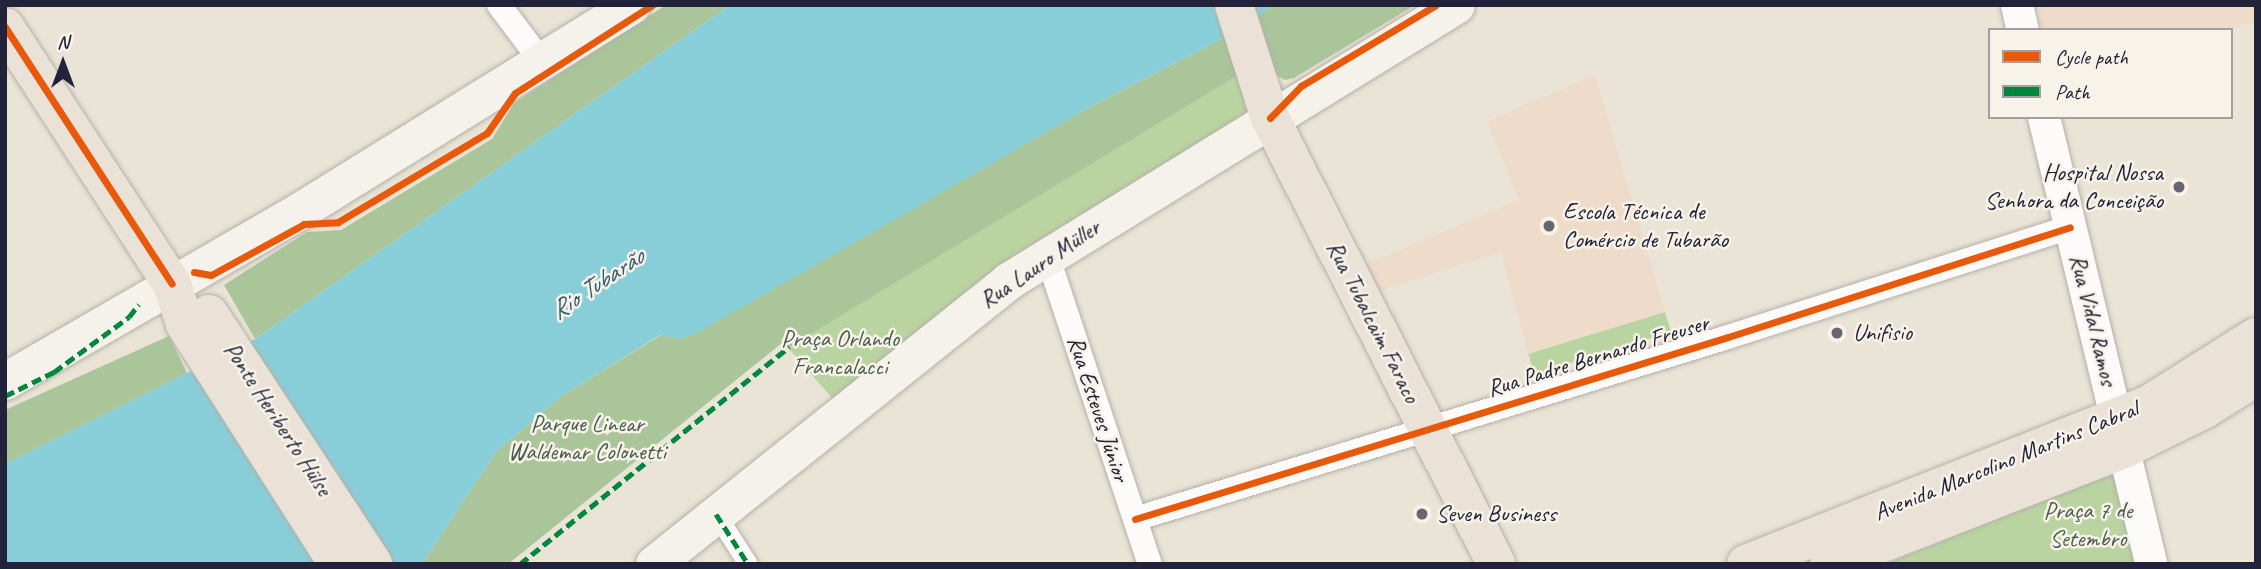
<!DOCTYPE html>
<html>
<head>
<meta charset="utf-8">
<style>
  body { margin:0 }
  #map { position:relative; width:2261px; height:569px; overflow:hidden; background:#e9e4d5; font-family:Caveat,sans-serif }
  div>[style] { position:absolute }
  .built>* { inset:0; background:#efdbca }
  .green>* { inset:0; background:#bad4a1; transform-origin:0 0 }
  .forest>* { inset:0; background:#aac599 }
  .water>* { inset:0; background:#88ced9 }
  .roads { filter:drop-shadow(0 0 2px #b4b0aa) drop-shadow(0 0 2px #b4b0aa) }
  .pedestrian>* { height:19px; margin:-9.5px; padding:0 9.5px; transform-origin:9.5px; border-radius:9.5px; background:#fcfbf9 }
  .minor>* { height:24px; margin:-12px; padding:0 12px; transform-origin:12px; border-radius:12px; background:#fcfbf9 }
  .tertiary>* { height:32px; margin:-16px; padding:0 16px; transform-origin:16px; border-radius:16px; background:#fcfbf9 }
  .secondary>* { height:37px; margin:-18.5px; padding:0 18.5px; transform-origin:18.5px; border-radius:18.5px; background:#f5f2eb }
  .primary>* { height:38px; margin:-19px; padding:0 19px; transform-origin:19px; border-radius:19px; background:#ebe2d7 }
  .quiet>* { height:5px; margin-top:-2.5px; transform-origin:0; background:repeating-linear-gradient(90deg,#00873e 0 10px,transparent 0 15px) }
  .cycleway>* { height:7px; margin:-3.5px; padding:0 3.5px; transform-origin:3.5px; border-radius:3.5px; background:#e8590c }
  .dots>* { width:19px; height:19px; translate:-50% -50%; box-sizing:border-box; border:4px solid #f7f3e8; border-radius:50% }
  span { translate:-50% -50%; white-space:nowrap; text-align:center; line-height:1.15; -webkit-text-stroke:5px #f7f3e8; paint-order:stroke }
  .poi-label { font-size:24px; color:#22223b }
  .right { translate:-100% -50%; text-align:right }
  .left { translate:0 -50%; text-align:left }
  .street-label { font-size:24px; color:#22223b }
  .park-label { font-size:24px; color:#4a5b50 }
  .water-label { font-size:26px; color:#375b73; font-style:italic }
  .frame { position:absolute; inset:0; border:7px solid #22223b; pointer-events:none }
  .legend { position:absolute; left:1988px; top:28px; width:245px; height:91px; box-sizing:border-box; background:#f7f3e8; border:2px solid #a29fa3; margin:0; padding:9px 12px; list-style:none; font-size:21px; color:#22223b }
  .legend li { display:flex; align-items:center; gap:14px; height:35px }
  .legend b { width:35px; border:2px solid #a29fa3 }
  .north { position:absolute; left:28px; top:28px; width:70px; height:70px; -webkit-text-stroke:5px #f7f3e8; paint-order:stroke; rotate:0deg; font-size:19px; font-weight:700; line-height:28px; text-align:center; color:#22223b }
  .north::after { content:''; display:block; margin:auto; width:24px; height:32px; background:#22223b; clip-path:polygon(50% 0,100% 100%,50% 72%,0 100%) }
</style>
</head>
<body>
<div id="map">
  <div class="built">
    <i style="clip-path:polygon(2037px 5px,2256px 5px,2256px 22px,2225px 30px,2042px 30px)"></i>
    <i style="clip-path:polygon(1595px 75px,1665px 312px,1528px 353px,1501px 252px,1378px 291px,1365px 265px,1519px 200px,1487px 121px)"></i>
  </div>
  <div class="green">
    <i style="clip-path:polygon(1225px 37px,1251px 113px,832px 398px,783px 342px,508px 564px,422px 564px)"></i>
    <i style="left:1665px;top:312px;width:21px;height:143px;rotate:73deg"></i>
    <i style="clip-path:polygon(2114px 471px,2141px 564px,1886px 564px)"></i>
  </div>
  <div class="forest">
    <i style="clip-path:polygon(666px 5px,730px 5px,255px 339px,224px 285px,307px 232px,341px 230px,492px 139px,514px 103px)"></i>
    <i style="clip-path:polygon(1275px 5px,1415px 5px,1294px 78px,1285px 80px,1271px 72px,1252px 19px)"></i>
    <i style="clip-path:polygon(1225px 37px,1238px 75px,789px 347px,783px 342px,508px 564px,422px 564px,496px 452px,563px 395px,661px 335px,680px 339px,1090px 107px)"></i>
    <i style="clip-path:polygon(169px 336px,187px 373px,5px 464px,5px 410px)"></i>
  </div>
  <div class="water">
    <i style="clip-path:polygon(730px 5px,1275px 5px,1225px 37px,1090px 107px,699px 332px,680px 339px,660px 335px,563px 395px,496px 452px,422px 564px,5px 564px,5px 464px,255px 339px)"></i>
  </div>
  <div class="roads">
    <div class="pedestrian">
      <i style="left:716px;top:514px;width:59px;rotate:57.4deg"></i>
    </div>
    <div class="minor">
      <i style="left:499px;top:5px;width:71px;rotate:53deg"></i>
      <i style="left:1047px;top:255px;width:326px;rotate:71.6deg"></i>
      <i style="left:1135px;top:519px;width:620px;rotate:-17.06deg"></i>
      <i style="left:1728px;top:337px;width:359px;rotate:-17.8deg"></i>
    </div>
    <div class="tertiary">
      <i style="left:2017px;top:5px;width:26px;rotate:77deg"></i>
      <i style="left:2044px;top:117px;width:460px;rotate:76.5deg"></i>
    </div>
    <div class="secondary">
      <i style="left:5px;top:381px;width:342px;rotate:-30deg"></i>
      <i style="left:301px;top:210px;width:389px;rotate:-31.8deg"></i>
      <i style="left:654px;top:564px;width:453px;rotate:-38.6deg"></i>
      <i style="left:1008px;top:281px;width:526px;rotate:-31.64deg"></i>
    </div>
    <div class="primary">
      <i style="left:1234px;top:5px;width:119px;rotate:72.3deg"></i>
      <i style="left:1270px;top:118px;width:500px;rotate:63.1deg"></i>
      <i style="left:5px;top:27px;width:306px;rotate:57deg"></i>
      <i style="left:172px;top:284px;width:42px;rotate:72deg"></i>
      <i style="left:185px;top:324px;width:285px;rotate:57.5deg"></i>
      <i style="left:209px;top:314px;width:299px;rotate:56.7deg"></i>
      <i style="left:1746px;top:564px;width:432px;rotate:-21.6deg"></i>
      <i style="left:2148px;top:405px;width:128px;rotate:-32.2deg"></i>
      <i style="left:1829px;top:564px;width:317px;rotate:-21.3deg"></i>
      <i style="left:2124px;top:449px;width:88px;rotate:-26.3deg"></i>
      <i style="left:2203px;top:410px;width:62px;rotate:-31.9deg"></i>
    </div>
  </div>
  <div class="quiet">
    <i style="left:5px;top:396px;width:55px;rotate:-26.1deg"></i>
    <i style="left:54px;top:372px;width:93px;rotate:-36.3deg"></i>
    <i style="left:129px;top:317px;width:16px;rotate:-52deg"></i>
    <i style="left:716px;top:514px;width:59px;rotate:57.4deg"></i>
    <i style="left:520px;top:564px;width:346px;rotate:-38.9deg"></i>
  </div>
  <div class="cycleway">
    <i style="left:5px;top:27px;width:306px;rotate:57deg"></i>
    <i style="left:1270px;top:118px;width:45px;rotate:-45.9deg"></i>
    <i style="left:1301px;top:86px;width:157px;rotate:-31deg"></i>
    <i style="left:194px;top:272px;width:17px;rotate:10deg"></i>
    <i style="left:211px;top:275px;width:106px;rotate:-28.7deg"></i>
    <i style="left:304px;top:224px;width:34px;rotate:-3deg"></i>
    <i style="left:338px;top:222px;width:174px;rotate:-30.9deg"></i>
    <i style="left:487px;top:133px;width:49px;rotate:-55deg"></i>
    <i style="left:515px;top:93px;width:163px;rotate:-32.7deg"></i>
    <i style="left:1135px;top:519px;width:620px;rotate:-17.06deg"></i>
    <i style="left:1728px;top:337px;width:359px;rotate:-17.8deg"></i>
  </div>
  <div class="dots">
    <i style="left:2179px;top:187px;background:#686671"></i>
    <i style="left:1549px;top:226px;background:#686671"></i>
    <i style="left:1837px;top:333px;background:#686671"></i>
    <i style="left:1422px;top:514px;background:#686671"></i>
  </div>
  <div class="poi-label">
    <span class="right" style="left:2163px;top:187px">Hospital Nossa<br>Senhora da Conceição</span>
    <span class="left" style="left:1563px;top:226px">Escola Técnica de<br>Comércio de Tubarão</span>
    <span class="left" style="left:1853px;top:333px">Unifisio</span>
    <span class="left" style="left:1436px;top:514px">Seven Business</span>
  </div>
  <div class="street-label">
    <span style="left:1040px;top:264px;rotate:-34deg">Rua Lauro Müller</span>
    <span style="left:2093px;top:320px;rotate:76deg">Rua Vidal Ramos</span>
    <span style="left:1373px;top:322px;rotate:63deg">Rua Tubalcaim Faraco</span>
    <span style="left:1598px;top:356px;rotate:-17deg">Rua Padre Bernardo Freuser</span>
    <span style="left:1098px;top:409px;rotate:72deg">Rua Esteves Júnior</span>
    <span style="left:278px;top:419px;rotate:57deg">Ponte Heriberto Hülse</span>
    <span style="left:2006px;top:461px;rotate:-22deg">Avenida Marcolino Martins Cabral</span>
  </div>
  <div class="park-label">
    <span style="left:840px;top:353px">Praça Orlando<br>Francalacci</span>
    <span style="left:587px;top:438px">Parque Linear<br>Waldemar Colonetti</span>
    <span style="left:2088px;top:525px">Praça 7 de<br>Setembro</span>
  </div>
  <div class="water-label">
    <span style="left:597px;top:284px;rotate:-34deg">Rio Tubarão</span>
  </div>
  <div class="frame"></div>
  <ul class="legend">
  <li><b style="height:9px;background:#e8590c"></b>Cycle path</li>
  <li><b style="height:9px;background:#00873e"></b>Path</li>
  </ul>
  <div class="north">N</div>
</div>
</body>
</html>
